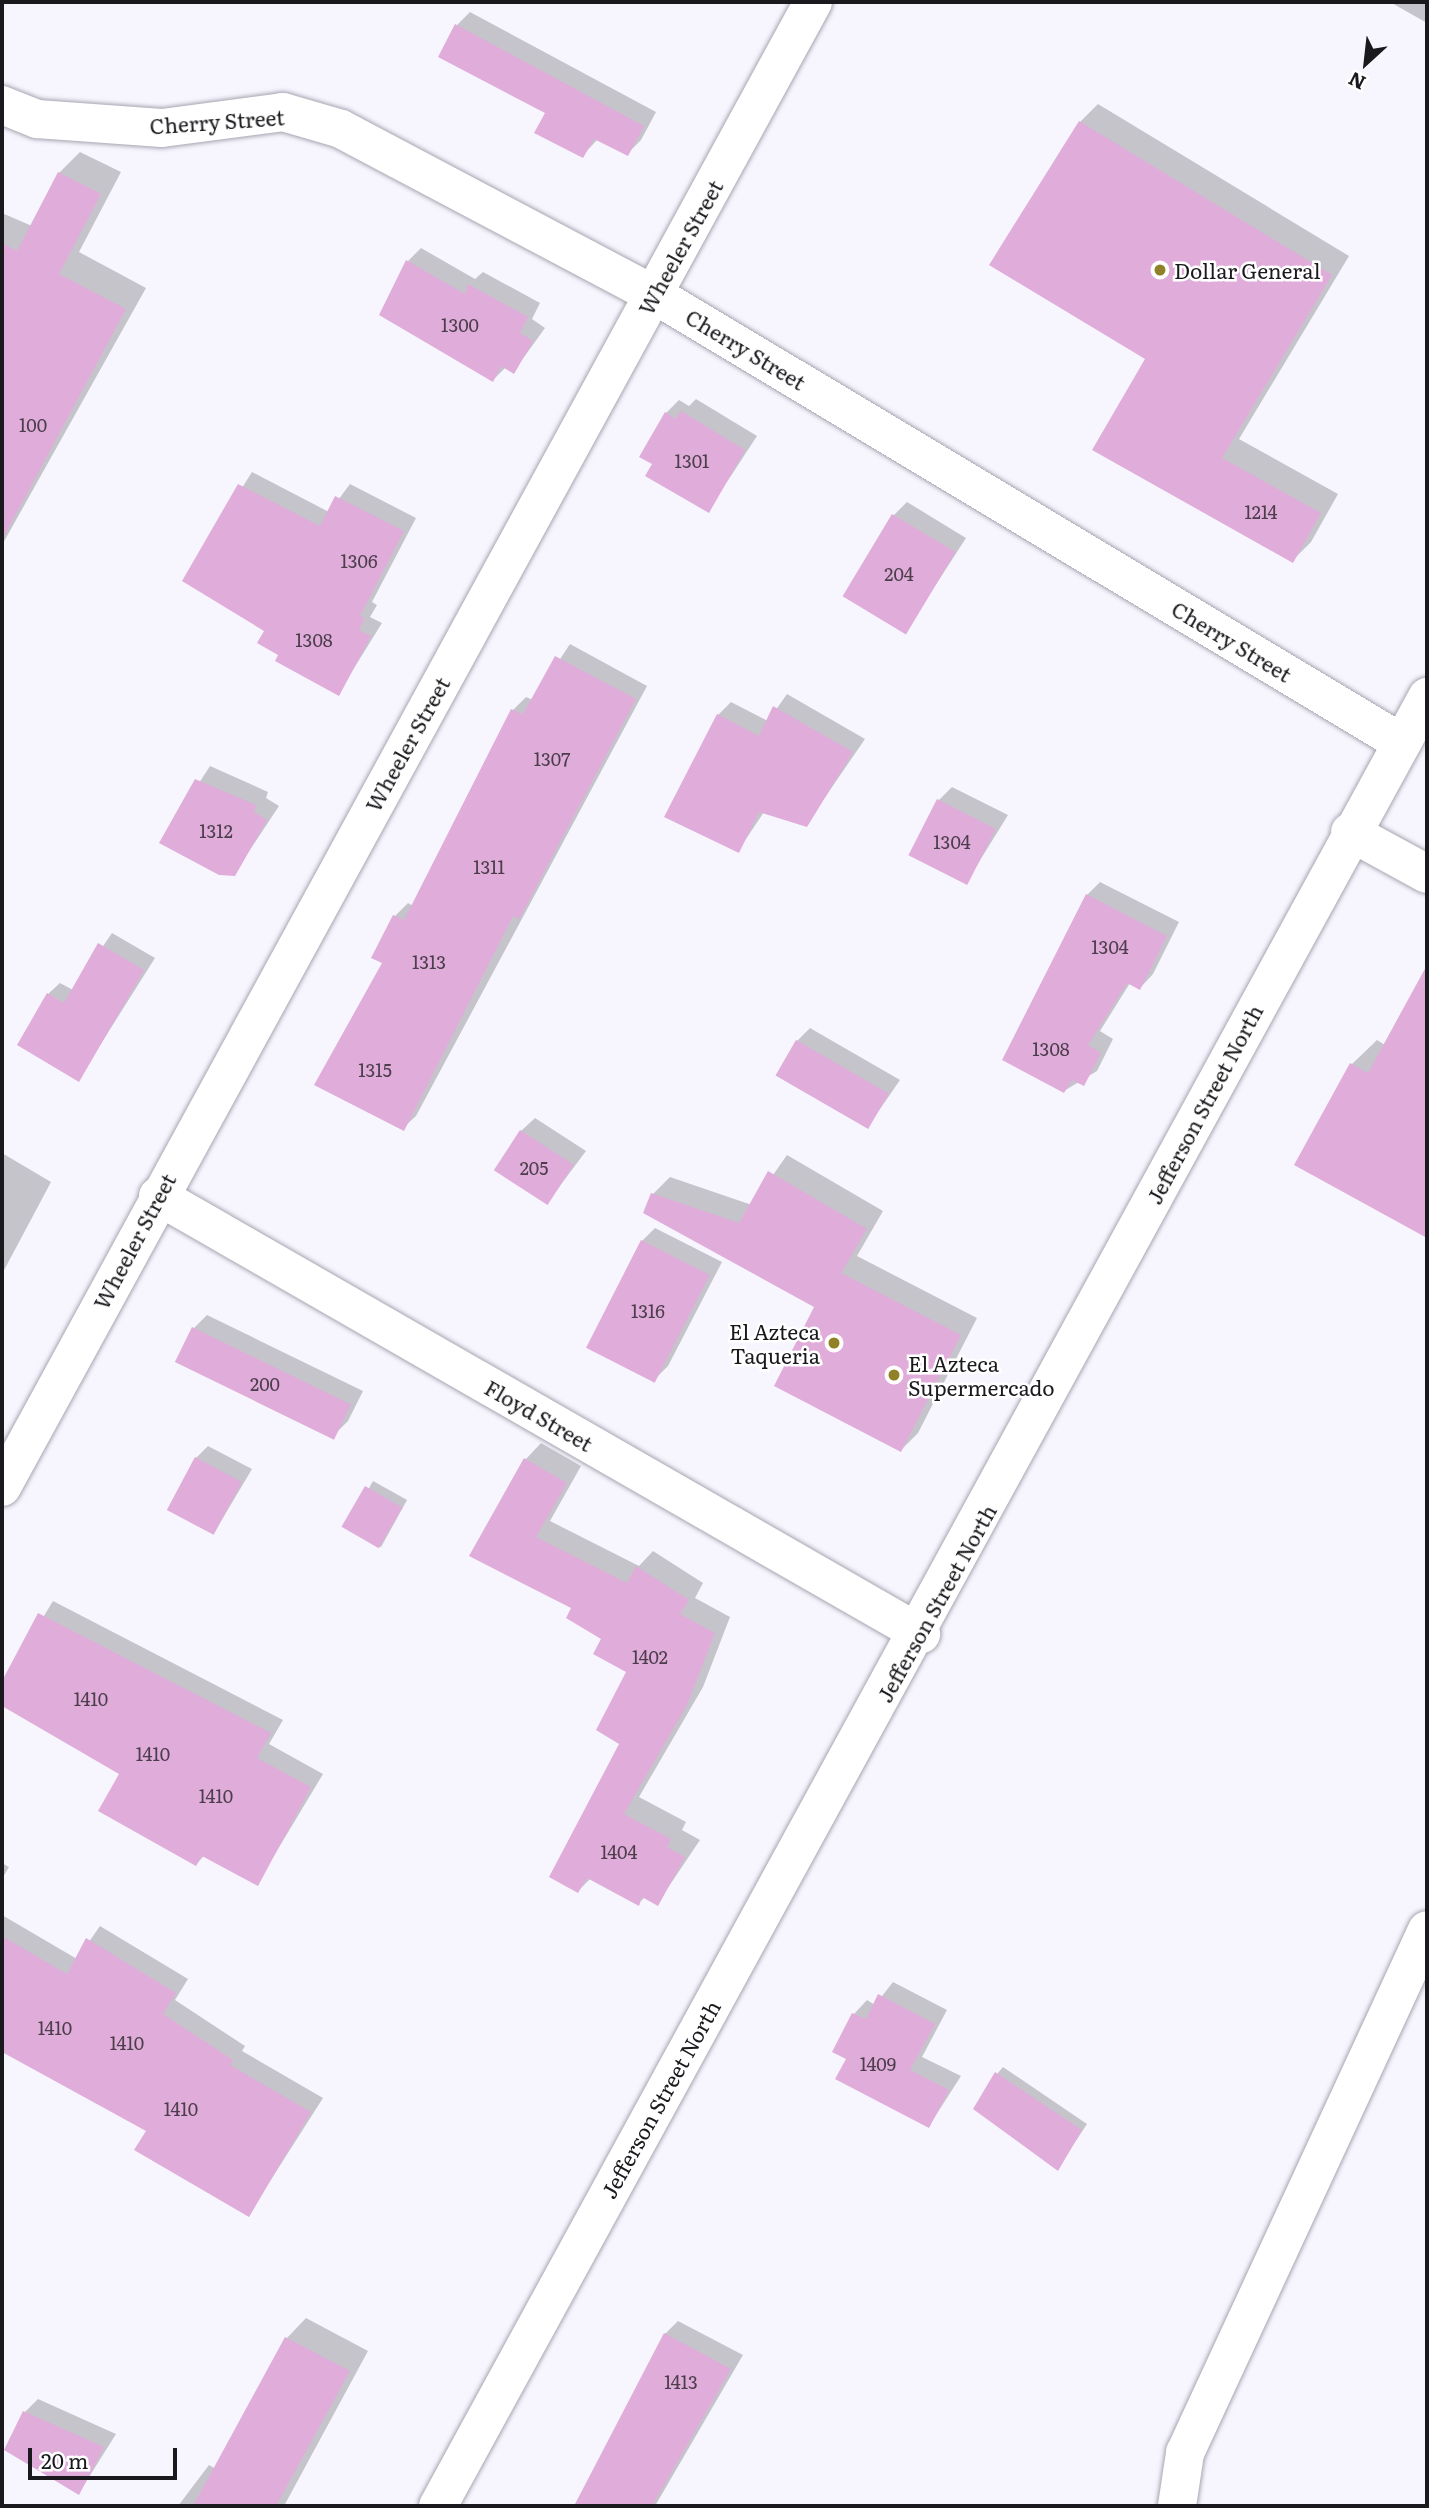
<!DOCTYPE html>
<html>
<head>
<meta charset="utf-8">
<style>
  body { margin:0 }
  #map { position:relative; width:1429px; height:2508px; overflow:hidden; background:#f7f5fe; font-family:Literata,serif }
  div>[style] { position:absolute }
  .shadow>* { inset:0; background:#0003; transform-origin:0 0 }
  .building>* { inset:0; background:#e0acda; transform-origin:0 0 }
  .roads { filter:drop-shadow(0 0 2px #a8a5b1) drop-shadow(0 0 2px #a8a5b1) }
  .minor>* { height:38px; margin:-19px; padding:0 19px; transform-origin:19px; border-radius:19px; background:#fff }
  .major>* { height:38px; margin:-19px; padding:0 19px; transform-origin:19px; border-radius:19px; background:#fff }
  .dots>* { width:19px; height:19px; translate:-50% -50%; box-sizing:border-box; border:4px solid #fff; border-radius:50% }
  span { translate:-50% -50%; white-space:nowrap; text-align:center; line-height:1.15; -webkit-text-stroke:5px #fff; paint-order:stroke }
  .number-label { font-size:18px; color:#4c3e4c }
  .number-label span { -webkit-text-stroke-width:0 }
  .street-label { font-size:21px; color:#1a191d }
  .poi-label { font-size:21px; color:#1a191d }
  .left { translate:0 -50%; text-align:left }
  .right { translate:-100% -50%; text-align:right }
  .frame { position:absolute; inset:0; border:4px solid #1a191d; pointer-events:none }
  .north { position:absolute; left:1331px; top:28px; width:70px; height:70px; -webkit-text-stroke:5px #fff; paint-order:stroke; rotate:207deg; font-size:19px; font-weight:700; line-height:28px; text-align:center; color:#1a191d }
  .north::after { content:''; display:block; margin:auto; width:24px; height:32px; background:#1a191d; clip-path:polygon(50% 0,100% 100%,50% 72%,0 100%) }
  .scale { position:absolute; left:28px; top:2448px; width:149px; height:32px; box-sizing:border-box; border:4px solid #1a191d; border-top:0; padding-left:9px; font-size:21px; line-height:24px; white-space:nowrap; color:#1a191d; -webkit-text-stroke:5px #fff; paint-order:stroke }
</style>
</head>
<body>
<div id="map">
  <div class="shadow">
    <i style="clip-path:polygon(1390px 2px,1427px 2px,1427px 23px)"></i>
    <i style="clip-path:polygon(470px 12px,656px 112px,641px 140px,627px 154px,598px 139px,582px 156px,547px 112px,457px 25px)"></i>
    <i style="clip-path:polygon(1098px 104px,1349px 256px,1239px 439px,1338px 494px,1311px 542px,1292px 561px,1147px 358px,1080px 122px)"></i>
    <i style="clip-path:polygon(80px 152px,121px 172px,79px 252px,146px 288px,2px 545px,2px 213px,32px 226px,59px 173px)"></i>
    <i style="clip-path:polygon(421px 248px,475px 279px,483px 272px,540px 303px,532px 319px,545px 328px,514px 371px,506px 367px,493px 380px,408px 261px)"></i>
    <i style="clip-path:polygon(696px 399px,757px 436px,708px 511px,666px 413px,679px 400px,689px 406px)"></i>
    <i style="clip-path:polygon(252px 472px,329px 512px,350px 484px,416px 518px,372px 602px,377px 605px,370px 617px,382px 623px,338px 694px,281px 654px,267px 630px,184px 580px)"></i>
    <i style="clip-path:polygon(907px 502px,966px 538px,906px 631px,894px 515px)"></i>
    <i style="clip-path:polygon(570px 644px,647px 686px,416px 1116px,403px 1128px,384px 962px,395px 916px,408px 903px,413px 906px,513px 710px,526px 697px,533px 700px)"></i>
    <i style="clip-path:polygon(787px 694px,865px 739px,806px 825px,764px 812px,738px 851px,718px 715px,731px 702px,768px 721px)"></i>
    <i style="clip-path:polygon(210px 766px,268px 792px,266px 798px,279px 806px,234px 874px,161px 842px)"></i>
    <i style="clip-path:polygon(952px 787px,1008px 815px,966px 883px,939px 800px)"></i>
    <i style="clip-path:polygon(1100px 882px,1179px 922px,1153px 974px,1140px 988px,1130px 983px,1100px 1031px,1113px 1039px,1097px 1071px,1064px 1091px,1087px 895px)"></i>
    <i style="clip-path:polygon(112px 933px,155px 958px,78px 1080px,48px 994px,60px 983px,73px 990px)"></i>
    <i style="clip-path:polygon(1427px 968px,1427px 1236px,1296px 1164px,1352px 1064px,1377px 1040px,1385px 1045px)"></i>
    <i style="clip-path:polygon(810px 1028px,900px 1080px,869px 1125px,797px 1041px)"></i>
    <i style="clip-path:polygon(535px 1118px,586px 1151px,547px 1203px,521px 1131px)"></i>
    <i style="clip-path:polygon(2px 1153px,51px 1182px,2px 1274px)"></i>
    <i style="clip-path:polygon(787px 1155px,883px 1211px,857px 1256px,977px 1318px,918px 1433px,901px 1450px,817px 1306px,653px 1194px,670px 1177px,752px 1205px)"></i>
    <i style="clip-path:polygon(655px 1228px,722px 1262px,668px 1366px,655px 1379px,642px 1241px)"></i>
    <i style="clip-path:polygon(207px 1315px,363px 1391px,348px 1421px,335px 1434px,194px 1328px)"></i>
    <i style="clip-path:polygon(541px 1443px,581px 1466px,550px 1521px,639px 1566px,653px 1551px,703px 1583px,695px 1598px,730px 1617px,703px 1687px,639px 1797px,686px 1822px,682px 1830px,700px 1840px,657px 1904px,645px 1897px,638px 1904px,591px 1878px,578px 1891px,622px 1743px,629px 1671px,574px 1607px,471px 1555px,526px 1459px)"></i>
    <i style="clip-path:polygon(208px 1446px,252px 1469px,214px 1533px,196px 1458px)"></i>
    <i style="left:373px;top:1481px;width:39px;height:54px;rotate:29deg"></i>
    <i style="clip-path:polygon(53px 1601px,283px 1720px,269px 1744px,323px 1774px,257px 1884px,205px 1855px,196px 1864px,121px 1774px,2px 1704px,2px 1685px)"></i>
    <i style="clip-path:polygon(2px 1863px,9px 1867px,2px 1879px)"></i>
    <i style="clip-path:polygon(2px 1915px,77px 1959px,100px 1926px,188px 1979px,175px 2000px,245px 2046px,242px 2051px,323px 2098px,249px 2214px,149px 2131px,2px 2050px)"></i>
    <i style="clip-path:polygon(893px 1982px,947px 2010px,922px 2057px,961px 2076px,929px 2126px,848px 2058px,854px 2014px,867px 2000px,875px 2005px)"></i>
    <i style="clip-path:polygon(1003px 2067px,1087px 2124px,1058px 2168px,997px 2074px)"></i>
    <i style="clip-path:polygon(306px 2318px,368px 2351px,284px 2506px,178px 2506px,209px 2465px,216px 2469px,287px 2338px)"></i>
    <i style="clip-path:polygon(678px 2321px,743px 2355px,655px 2506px,576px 2506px,665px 2334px)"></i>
    <i style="clip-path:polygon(38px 2399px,116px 2434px,79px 2493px,24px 2413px)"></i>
  </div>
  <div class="building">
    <i style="clip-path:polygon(455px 24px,644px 126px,628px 156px,594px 139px,583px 158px,534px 133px,545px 113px,438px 57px)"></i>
    <i style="clip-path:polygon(1079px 121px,1332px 275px,1222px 458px,1321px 513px,1293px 563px,1092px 450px,1145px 359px,989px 265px)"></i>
    <i style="clip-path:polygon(58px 172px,101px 194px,59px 274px,126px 309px,2px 540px,2px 243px,17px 251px)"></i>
    <i style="clip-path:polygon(406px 260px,465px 294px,468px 284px,528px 317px,520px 333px,533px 341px,514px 374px,501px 366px,493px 382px,379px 315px)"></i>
    <i style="clip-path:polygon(681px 411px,745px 450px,709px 513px,645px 476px,652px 464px,639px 457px,665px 412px,676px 419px)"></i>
    <i style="clip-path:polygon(238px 484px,320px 526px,335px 496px,404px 531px,360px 616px,365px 618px,359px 630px,371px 636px,339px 696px,275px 661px,278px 655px,257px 643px,264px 631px,182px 581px)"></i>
    <i style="left:892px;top:514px;width:74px;height:96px;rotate:31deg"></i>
    <i style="clip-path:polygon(555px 656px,636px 699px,519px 919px,513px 916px,404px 1131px,314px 1085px,382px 963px,371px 958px,393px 915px,404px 920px,511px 709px,523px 714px)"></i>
    <i style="clip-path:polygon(773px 706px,853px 752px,807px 827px,759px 812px,739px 853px,664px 817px,717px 714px,759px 736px)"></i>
    <i style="clip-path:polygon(195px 779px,256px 805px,254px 812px,267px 820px,235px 876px,219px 875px,159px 843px)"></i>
    <i style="left:937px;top:799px;width:66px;height:63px;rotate:27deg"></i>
    <i style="clip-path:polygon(1086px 894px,1167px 936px,1140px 990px,1127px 983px,1088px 1045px,1101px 1053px,1084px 1086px,1072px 1080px,1064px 1093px,1002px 1060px)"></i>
    <i style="clip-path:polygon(98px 943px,144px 970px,79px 1082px,17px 1045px,47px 993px,64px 1003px)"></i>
    <i style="clip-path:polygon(1427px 965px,1427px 1238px,1294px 1165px,1350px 1063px,1368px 1073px)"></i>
    <i style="left:796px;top:1040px;width:107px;height:41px;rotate:30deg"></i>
    <i style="left:520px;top:1130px;width:64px;height:48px;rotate:33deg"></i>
    <i style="clip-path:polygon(768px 1171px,867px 1229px,841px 1273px,961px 1335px,901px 1452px,774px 1386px,814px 1307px,643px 1213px,651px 1193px,739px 1223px)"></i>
    <i style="left:641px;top:1240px;width:77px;height:121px;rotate:27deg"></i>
    <i style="left:192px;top:1327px;width:177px;height:39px;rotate:26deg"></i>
    <i style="left:195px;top:1457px;width:53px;height:60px;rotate:28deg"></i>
    <i style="clip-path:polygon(524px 1458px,567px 1483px,536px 1537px,627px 1583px,636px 1566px,689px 1600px,680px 1614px,715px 1633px,687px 1705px,624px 1814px,671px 1839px,667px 1847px,685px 1857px,658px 1906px,642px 1897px,639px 1906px,587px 1878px,578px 1893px,549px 1877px,619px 1744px,596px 1730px,626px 1672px,593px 1654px,601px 1639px,566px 1618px,571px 1608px,469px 1556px)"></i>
    <i style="left:365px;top:1486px;width:43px;height:47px;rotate:30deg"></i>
    <i style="clip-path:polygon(38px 1613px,271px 1733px,257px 1758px,311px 1787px,258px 1886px,202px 1856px,196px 1866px,98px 1811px,119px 1774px,2px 1706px,2px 1681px)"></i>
    <i style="clip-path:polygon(2px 1936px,67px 1974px,86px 1938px,176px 1993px,163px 2014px,233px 2060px,230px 2065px,311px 2112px,249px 2217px,134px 2150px,146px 2131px,2px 2052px)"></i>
    <i style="clip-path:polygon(878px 1994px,935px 2024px,910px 2070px,949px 2090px,929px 2128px,835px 2079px,846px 2059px,832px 2052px,852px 2013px,866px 2019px)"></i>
    <i style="clip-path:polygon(995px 2072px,1082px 2130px,1058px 2171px,973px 2109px)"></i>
    <i style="clip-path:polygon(664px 2333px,731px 2369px,652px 2506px,574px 2506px)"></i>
    <i style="clip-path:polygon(285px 2337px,350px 2371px,276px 2506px,193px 2506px)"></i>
    <i style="clip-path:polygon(23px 2411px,104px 2447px,79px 2495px,4px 2450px)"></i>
  </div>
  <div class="roads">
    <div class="minor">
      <i style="left:2px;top:105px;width:38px;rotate:22deg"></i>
      <i style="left:37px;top:119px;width:125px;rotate:4.1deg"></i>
      <i style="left:162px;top:128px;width:122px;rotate:-7.5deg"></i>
      <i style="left:283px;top:112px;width:60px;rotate:16.3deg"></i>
      <i style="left:341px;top:129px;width:355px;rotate:27.9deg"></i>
      <i style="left:655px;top:295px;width:871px;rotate:30.95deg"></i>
      <i style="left:1350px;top:832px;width:88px;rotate:28.6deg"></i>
      <i style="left:158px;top:1196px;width:880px;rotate:29.86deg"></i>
      <i style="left:2px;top:1487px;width:1692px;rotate:-61.36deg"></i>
      <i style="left:1177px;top:2506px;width:54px;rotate:-81.4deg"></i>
      <i style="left:1185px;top:2453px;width:576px;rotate:-65.17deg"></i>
    </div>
    <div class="major">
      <i style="left:438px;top:2506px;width:2062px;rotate:-61.33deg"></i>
    </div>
  </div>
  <div class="dots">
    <i style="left:1160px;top:270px;background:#908027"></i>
    <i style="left:834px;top:1343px;background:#908027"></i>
    <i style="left:894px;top:1375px;background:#908027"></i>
  </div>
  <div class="number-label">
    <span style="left:460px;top:325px">1300</span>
    <span style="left:33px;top:425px">100</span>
    <span style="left:692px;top:461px">1301</span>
    <span style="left:1261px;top:512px">1214</span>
    <span style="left:359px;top:561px">1306</span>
    <span style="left:899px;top:574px">204</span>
    <span style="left:314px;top:640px">1308</span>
    <span style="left:552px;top:759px">1307</span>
    <span style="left:216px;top:831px">1312</span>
    <span style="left:952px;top:842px">1304</span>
    <span style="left:489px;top:867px">1311</span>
    <span style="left:1110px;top:947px">1304</span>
    <span style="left:429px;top:962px">1313</span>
    <span style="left:1051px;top:1049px">1308</span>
    <span style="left:375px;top:1070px">1315</span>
    <span style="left:534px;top:1168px">205</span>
    <span style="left:648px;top:1311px">1316</span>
    <span style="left:265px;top:1384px">200</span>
    <span style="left:650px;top:1657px">1402</span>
    <span style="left:91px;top:1699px">1410</span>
    <span style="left:153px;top:1754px">1410</span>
    <span style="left:216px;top:1796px">1410</span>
    <span style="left:619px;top:1852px">1404</span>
    <span style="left:55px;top:2028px">1410</span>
    <span style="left:127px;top:2043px">1410</span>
    <span style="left:878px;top:2064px">1409</span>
    <span style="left:181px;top:2109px">1410</span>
    <span style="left:681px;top:2382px">1413</span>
  </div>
  <div class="street-label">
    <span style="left:217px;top:121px;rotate:-4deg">Cherry Street</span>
    <span style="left:680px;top:247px;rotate:-61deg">Wheeler Street</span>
    <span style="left:746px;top:349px;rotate:31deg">Cherry Street</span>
    <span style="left:1232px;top:641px;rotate:31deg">Cherry Street</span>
    <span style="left:407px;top:744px;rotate:-61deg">Wheeler Street</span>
    <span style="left:1204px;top:1104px;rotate:-62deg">Jefferson Street North</span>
    <span style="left:134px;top:1241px;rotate:-62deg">Wheeler Street</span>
    <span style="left:539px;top:1415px;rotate:30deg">Floyd Street</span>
    <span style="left:936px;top:1603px;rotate:-61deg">Jefferson Street North</span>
    <span style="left:660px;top:2099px;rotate:-61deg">Jefferson Street North</span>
  </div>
  <div class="poi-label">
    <span class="left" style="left:1174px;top:270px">Dollar General</span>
    <span class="right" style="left:820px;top:1343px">El Azteca<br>Taqueria</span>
    <span class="left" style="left:908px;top:1375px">El Azteca<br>Supermercado</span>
  </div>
  <div class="frame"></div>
  <div class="north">N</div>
  <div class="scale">20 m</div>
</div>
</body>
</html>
